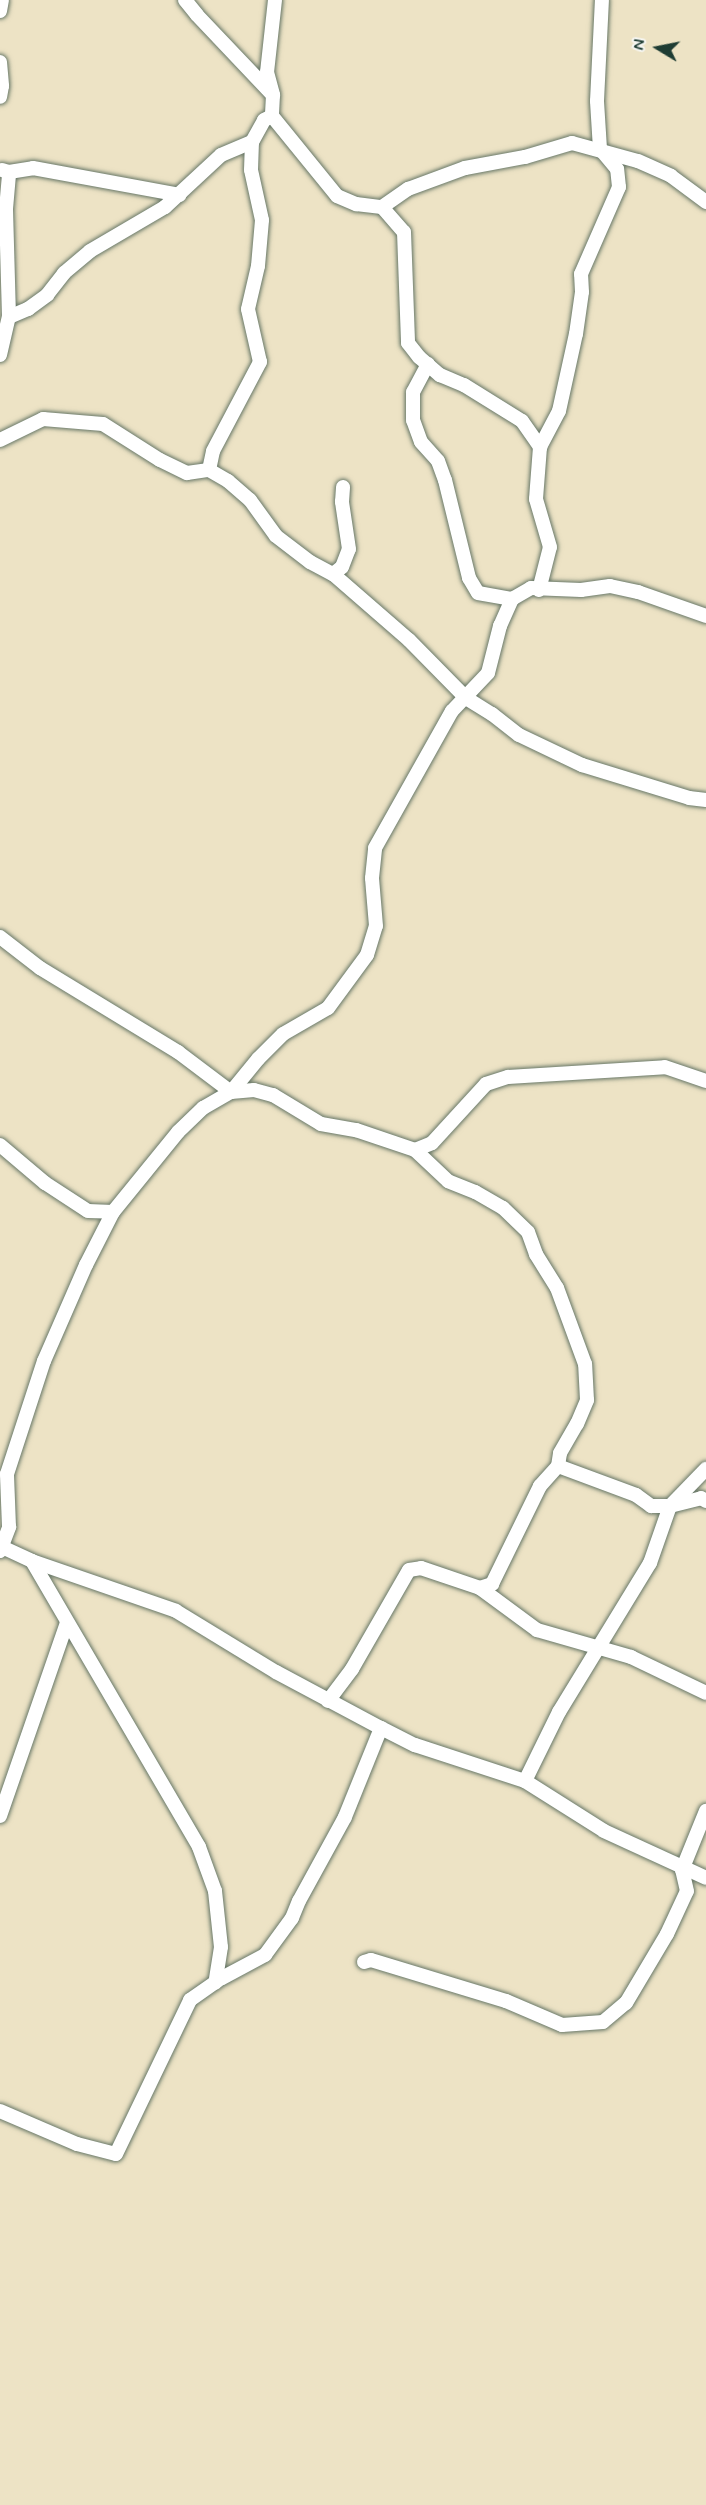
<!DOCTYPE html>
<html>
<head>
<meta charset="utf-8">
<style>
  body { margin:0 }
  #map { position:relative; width:706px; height:2505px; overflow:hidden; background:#ede3c5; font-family:Mynerve,sans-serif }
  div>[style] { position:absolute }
  .roads { filter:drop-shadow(0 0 2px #677767) drop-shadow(0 0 2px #677767) }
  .minor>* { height:14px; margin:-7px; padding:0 7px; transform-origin:7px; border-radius:7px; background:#fff }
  span { translate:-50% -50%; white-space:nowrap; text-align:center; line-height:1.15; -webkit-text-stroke:4.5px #f6f6f2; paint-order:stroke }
  .north { position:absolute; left:628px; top:18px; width:60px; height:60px; -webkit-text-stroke:4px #f6f6f2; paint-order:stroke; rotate:280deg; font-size:16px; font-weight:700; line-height:24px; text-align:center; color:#1f3d34 }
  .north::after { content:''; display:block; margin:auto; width:21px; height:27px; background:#1f3d34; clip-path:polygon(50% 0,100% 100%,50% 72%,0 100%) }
</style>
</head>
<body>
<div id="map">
  <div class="roads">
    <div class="minor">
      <i style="left:185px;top:0;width:19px;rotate:51deg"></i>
      <i style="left:197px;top:15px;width:108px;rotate:46.5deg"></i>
      <i style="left:275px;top:0;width:72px;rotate:96.3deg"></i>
      <i style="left:267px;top:72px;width:24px;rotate:75deg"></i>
      <i style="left:273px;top:95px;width:21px;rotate:93deg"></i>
      <i style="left:272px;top:116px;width:103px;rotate:50.9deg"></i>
      <i style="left:337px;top:196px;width:21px;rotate:23deg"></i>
      <i style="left:356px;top:204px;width:26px;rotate:7deg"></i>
      <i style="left:382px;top:207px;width:32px;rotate:-35deg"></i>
      <i style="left:408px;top:189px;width:61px;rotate:-20.2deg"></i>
      <i style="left:465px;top:168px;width:61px;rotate:-10.4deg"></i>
      <i style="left:525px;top:157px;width:49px;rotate:-16.6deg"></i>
      <i style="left:572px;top:143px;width:68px;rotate:15.3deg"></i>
      <i style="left:638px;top:161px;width:36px;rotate:24deg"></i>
      <i style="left:671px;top:176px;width:44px;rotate:36.6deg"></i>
      <i style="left:0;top:11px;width:11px;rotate:-80deg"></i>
      <i style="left:0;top:62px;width:24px;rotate:85deg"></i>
      <i style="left:2px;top:86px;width:11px;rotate:100deg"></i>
      <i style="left:2px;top:170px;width:7px;rotate:16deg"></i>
      <i style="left:9px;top:172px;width:24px;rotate:-9deg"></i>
      <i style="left:33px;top:168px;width:149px;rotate:10.4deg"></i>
      <i style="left:382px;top:207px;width:33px;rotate:49deg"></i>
      <i style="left:404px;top:232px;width:111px;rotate:87.9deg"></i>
      <i style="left:408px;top:343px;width:18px;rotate:52deg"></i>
      <i style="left:419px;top:357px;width:28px;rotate:41deg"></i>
      <i style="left:440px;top:375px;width:26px;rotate:23deg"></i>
      <i style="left:464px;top:385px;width:68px;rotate:31.8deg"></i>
      <i style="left:522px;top:421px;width:32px;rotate:55deg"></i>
      <i style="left:9px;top:317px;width:21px;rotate:-23deg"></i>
      <i style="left:28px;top:309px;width:24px;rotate:-36deg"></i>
      <i style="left:47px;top:295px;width:28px;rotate:-52deg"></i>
      <i style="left:64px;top:273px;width:34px;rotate:-40deg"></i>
      <i style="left:90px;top:251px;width:87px;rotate:-30.4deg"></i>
      <i style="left:165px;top:207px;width:76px;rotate:-42.9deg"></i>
      <i style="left:221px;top:155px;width:34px;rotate:-23deg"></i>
      <i style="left:0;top:355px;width:39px;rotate:-77deg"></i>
      <i style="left:9px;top:317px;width:108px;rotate:-91.6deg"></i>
      <i style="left:6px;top:209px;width:37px;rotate:-85deg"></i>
      <i style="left:428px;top:364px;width:32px;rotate:118deg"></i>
      <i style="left:413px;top:392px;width:28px;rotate:90deg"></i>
      <i style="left:413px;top:420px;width:23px;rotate:70deg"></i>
      <i style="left:421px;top:442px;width:25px;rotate:48deg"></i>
      <i style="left:438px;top:461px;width:20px;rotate:70deg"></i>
      <i style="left:445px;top:480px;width:101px;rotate:76.2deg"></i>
      <i style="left:469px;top:578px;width:17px;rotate:59deg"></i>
      <i style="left:478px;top:593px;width:35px;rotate:10deg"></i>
      <i style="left:0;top:440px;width:48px;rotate:-26deg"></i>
      <i style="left:43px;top:419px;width:60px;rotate:4.8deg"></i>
      <i style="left:103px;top:424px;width:67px;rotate:32.3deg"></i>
      <i style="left:160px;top:460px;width:30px;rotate:26deg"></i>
      <i style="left:187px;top:473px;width:22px;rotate:-8deg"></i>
      <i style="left:209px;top:470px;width:22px;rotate:30deg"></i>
      <i style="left:228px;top:481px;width:29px;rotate:41deg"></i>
      <i style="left:250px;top:500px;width:44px;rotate:54.2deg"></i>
      <i style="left:276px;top:536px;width:43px;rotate:37.4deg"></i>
      <i style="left:310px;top:562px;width:26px;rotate:28deg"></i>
      <i style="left:333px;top:574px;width:101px;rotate:41deg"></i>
      <i style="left:409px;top:640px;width:81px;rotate:45.5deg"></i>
      <i style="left:466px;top:698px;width:31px;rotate:32deg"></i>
      <i style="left:492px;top:714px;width:34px;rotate:38deg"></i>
      <i style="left:519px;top:735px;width:70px;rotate:25.5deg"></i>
      <i style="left:582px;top:765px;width:112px;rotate:17.1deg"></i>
      <i style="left:689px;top:798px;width:17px;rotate:7deg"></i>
      <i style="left:209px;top:470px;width:19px;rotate:-78deg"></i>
      <i style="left:213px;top:451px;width:101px;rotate:-62.2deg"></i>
      <i style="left:260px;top:362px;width:54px;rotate:-102.8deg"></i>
      <i style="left:248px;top:309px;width:44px;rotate:-76.9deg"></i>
      <i style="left:258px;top:266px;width:46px;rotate:-85deg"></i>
      <i style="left:262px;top:220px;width:51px;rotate:-102.4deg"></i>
      <i style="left:251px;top:170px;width:28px;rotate:-88deg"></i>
      <i style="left:252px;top:142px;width:25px;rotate:-61deg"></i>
      <i style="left:264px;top:120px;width:9px;rotate:-27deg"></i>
      <i style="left:333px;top:574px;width:11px;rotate:-38deg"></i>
      <i style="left:342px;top:567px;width:19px;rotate:-69deg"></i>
      <i style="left:349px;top:549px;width:48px;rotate:-98.5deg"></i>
      <i style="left:342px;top:502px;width:15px;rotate:-86deg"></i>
      <i style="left:539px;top:590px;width:44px;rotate:-75.7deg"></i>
      <i style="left:550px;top:547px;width:50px;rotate:-106.3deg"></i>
      <i style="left:536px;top:499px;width:52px;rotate:-85.6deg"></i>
      <i style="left:540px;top:447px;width:41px;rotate:-62.2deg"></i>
      <i style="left:559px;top:411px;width:79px;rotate:-77.6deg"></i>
      <i style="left:576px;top:334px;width:42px;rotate:-81.9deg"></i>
      <i style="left:582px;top:292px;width:18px;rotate:-93deg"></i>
      <i style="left:581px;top:274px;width:95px;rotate:-66.4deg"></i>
      <i style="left:619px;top:187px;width:18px;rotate:-96deg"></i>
      <i style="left:617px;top:169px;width:26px;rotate:-130deg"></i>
      <i style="left:600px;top:149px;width:48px;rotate:-93.6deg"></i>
      <i style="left:597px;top:101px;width:101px;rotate:-87.2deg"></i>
      <i style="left:0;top:937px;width:51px;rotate:37.8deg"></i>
      <i style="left:40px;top:968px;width:162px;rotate:31.3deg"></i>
      <i style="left:178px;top:1052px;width:66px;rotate:37deg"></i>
      <i style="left:231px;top:1092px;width:43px;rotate:-50.7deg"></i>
      <i style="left:258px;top:1059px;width:35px;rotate:-45deg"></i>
      <i style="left:283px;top:1034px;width:52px;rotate:-30deg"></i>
      <i style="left:328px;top:1008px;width:66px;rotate:-53.7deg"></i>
      <i style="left:367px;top:955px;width:30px;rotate:-73deg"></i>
      <i style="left:376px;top:926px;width:48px;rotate:-94.8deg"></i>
      <i style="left:372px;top:878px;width:30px;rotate:-84deg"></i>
      <i style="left:375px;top:848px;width:157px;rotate:-60.7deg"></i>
      <i style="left:452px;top:711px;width:52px;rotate:-46.5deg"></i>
      <i style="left:488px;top:673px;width:49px;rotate:-75.7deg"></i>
      <i style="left:500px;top:626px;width:30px;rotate:-66deg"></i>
      <i style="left:512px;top:599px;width:22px;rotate:-30deg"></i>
      <i style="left:531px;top:588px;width:50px;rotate:2.3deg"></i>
      <i style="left:581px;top:590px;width:29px;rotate:-8deg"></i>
      <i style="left:610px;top:586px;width:29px;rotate:12deg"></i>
      <i style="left:638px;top:592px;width:72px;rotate:19.4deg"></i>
      <i style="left:0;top:1145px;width:59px;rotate:40.2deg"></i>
      <i style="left:45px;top:1183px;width:51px;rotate:33.1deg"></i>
      <i style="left:88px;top:1211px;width:25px;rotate:2deg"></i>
      <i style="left:558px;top:1466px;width:83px;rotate:20.4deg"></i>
      <i style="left:636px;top:1495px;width:19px;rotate:36deg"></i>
      <i style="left:651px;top:1506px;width:19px"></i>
      <i style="left:670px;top:1506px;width:32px;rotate:-14deg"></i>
      <i style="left:701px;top:1498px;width:6px;rotate:31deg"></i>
      <i style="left:2px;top:1547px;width:33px;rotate:25deg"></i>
      <i style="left:32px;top:1561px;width:152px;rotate:19.1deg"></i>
      <i style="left:176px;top:1611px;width:117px;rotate:31.4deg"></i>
      <i style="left:276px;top:1672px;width:119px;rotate:28.1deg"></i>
      <i style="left:381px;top:1728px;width:38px;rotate:27deg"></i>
      <i style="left:415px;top:1745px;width:116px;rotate:18.1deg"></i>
      <i style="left:525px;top:1781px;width:93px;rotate:32.3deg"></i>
      <i style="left:604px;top:1831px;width:112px;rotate:24.7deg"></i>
      <i style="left:0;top:1551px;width:26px;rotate:-69deg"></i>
      <i style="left:9px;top:1527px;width:53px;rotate:-92.2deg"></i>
      <i style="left:7px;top:1474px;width:119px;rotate:-71.9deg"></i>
      <i style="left:44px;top:1361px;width:105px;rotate:-66.4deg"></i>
      <i style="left:86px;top:1265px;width:59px;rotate:-63deg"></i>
      <i style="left:113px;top:1212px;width:103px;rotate:-50.9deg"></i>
      <i style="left:178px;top:1132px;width:35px;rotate:-44deg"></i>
      <i style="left:203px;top:1108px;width:32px;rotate:-30deg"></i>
      <i style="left:231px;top:1092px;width:23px;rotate:-5deg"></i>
      <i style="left:254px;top:1090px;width:20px;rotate:15deg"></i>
      <i style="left:273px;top:1095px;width:56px;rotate:31.1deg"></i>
      <i style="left:321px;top:1124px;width:36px;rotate:10deg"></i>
      <i style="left:356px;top:1130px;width:62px;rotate:18.7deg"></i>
      <i style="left:415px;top:1150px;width:18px;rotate:-22deg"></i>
      <i style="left:432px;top:1143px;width:80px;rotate:-47.5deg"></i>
      <i style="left:486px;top:1084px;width:23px;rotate:-18deg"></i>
      <i style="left:508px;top:1077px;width:157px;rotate:-3.6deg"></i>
      <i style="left:665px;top:1067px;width:43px;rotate:18.9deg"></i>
      <i style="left:32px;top:1561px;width:331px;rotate:59.7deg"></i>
      <i style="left:199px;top:1847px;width:47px;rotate:70deg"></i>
      <i style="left:215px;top:1891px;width:56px;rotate:83.9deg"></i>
      <i style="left:221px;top:1947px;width:36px;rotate:99deg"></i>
      <i style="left:480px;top:1588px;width:71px;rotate:36.4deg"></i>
      <i style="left:537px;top:1630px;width:98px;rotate:16deg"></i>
      <i style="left:631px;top:1657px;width:83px;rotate:25.6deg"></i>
      <i style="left:328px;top:1701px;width:40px;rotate:-53deg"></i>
      <i style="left:352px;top:1669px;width:114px;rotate:-60.1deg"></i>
      <i style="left:409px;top:1570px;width:12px;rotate:-9deg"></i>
      <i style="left:421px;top:1568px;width:62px;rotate:18.7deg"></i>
      <i style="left:480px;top:1588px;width:13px;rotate:-18deg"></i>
      <i style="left:492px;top:1584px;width:109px;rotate:-63.9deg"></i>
      <i style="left:540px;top:1486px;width:27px;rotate:-48deg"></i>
      <i style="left:558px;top:1466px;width:13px;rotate:-81deg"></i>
      <i style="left:560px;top:1453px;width:34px;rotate:-60deg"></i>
      <i style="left:577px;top:1424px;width:26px;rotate:-67deg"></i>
      <i style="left:587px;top:1400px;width:36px;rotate:-93deg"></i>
      <i style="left:585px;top:1364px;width:81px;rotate:-110.2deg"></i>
      <i style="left:557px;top:1288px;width:40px;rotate:-122deg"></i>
      <i style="left:536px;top:1254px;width:23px;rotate:-110deg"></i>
      <i style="left:528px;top:1232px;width:35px;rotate:-136deg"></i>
      <i style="left:503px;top:1208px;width:32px;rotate:-150deg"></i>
      <i style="left:475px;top:1192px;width:29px;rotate:-158deg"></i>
      <i style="left:448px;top:1181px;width:45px;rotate:-136.8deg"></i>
      <i style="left:525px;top:1781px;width:77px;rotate:-63.8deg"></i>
      <i style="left:559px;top:1712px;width:175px;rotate:-58.6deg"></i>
      <i style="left:650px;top:1563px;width:60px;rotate:-70.7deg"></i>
      <i style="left:670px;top:1506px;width:52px;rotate:-45.8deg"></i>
      <i style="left:0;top:1816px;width:204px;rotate:-70.9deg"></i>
      <i style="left:364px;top:1962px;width:7px;rotate:-16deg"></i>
      <i style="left:371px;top:1960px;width:141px;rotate:16.9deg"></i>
      <i style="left:506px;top:2001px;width:61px;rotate:23.2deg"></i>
      <i style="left:562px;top:2025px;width:41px;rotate:-4.2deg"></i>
      <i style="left:603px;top:2022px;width:30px;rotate:-40deg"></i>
      <i style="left:626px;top:2003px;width:80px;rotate:-59.3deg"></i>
      <i style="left:667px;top:1934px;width:47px;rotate:-65.1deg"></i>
      <i style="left:687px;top:1891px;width:22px;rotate:-103deg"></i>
      <i style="left:682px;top:1870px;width:64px;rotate:-67.9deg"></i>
      <i style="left:0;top:2111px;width:84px;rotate:23.2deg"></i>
      <i style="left:77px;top:2144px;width:40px;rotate:14.4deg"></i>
      <i style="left:116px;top:2154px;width:171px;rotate:-64.3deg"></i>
      <i style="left:190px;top:2000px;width:39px;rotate:-35deg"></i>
      <i style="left:222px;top:1978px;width:49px;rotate:-28.1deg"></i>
      <i style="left:265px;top:1955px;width:46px;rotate:-53.9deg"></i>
      <i style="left:292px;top:1918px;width:18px;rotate:-68deg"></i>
      <i style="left:299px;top:1901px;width:96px;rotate:-61.3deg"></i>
      <i style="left:345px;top:1817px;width:96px;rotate:-68deg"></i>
    </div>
  </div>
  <div class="north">N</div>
</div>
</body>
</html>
